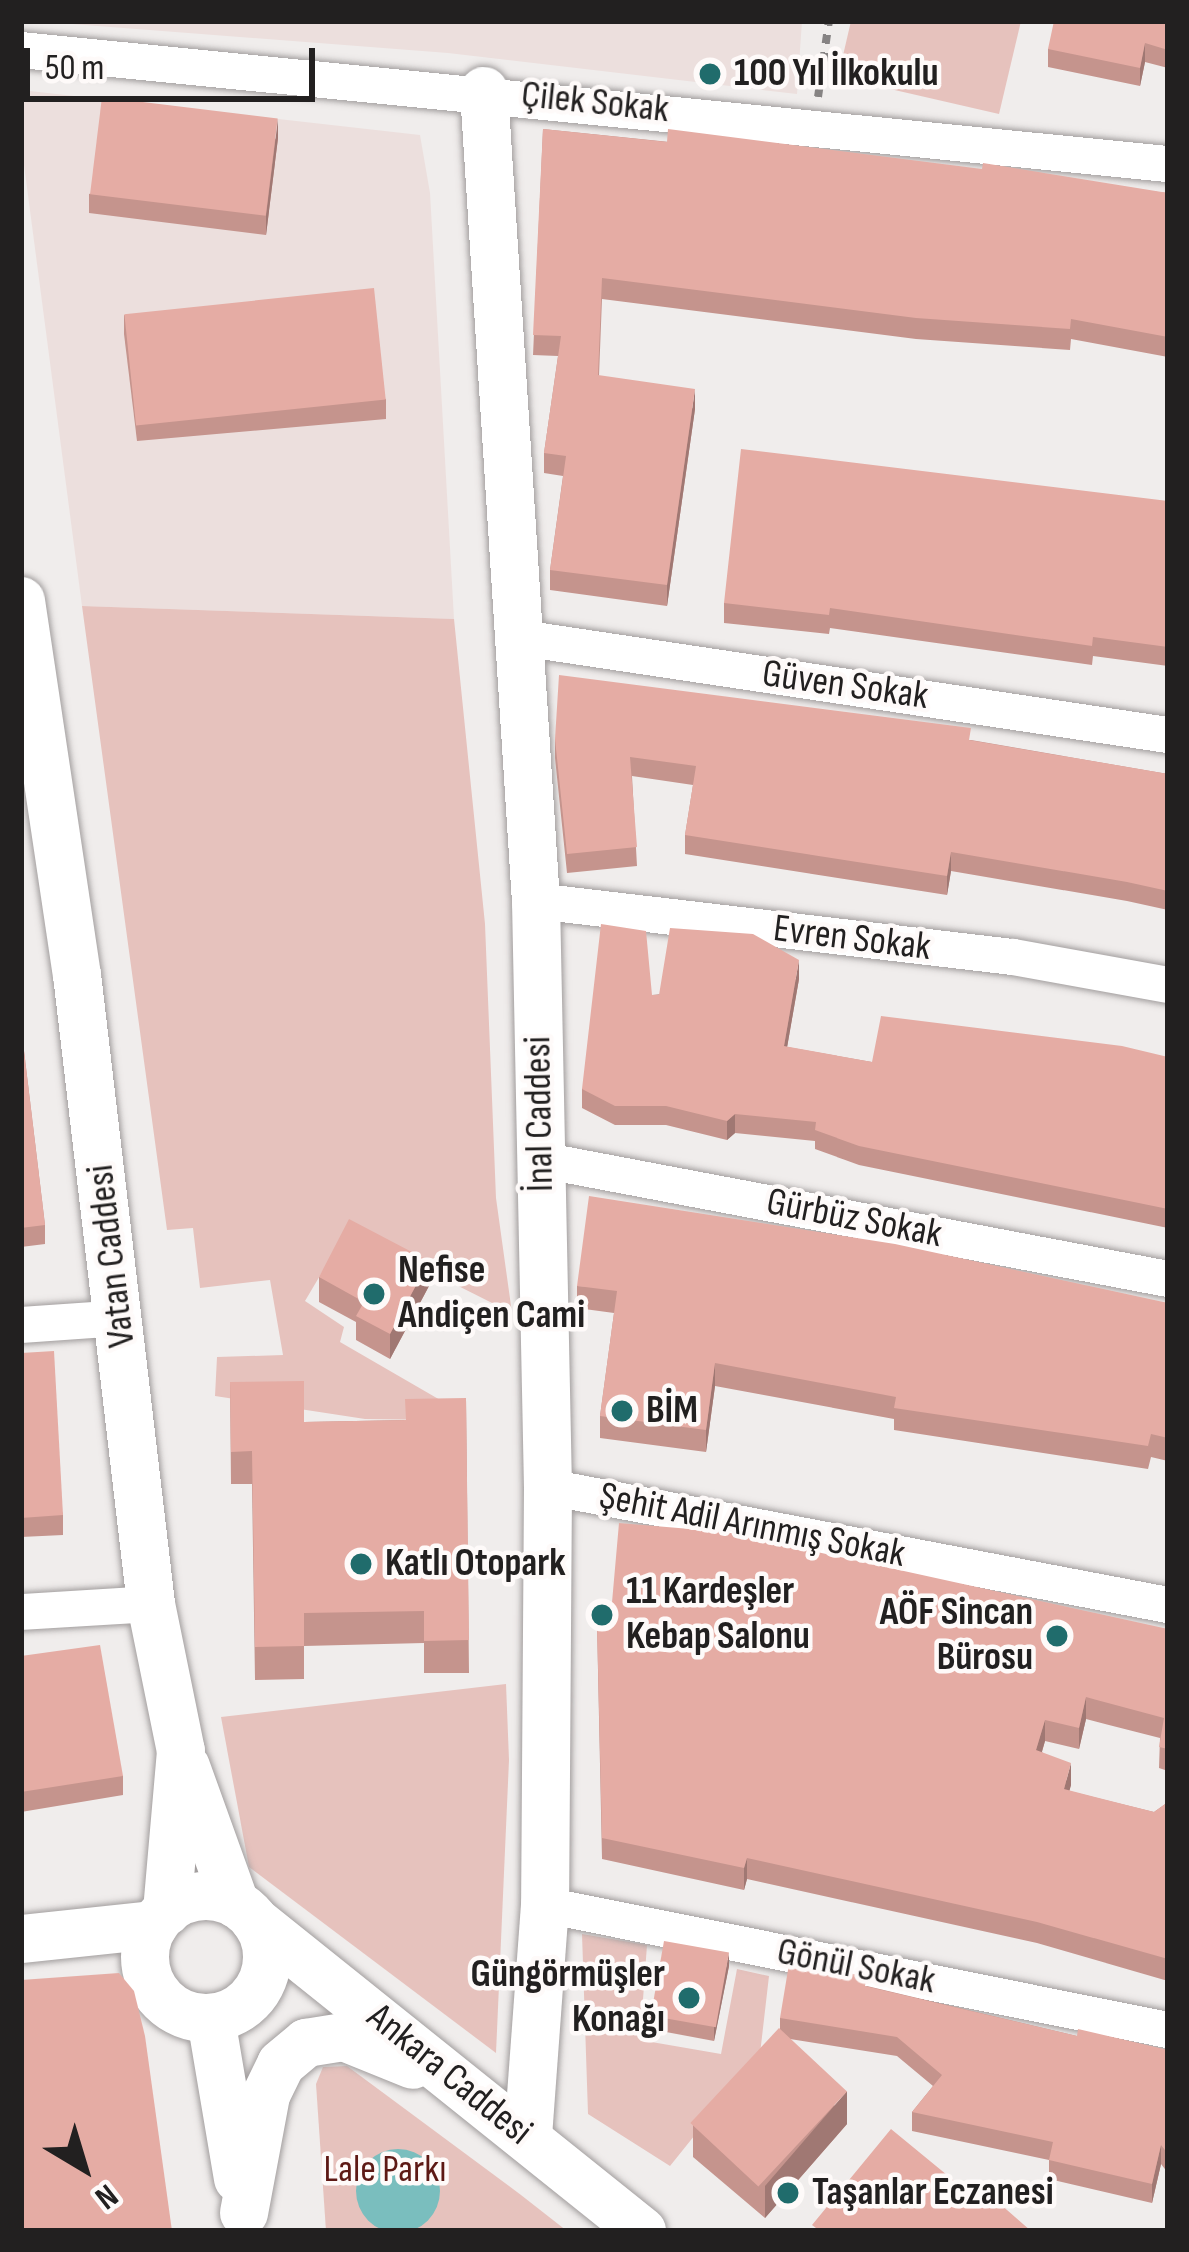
<!DOCTYPE html>
<html>
<head>
<meta charset="utf-8">
<style>
  body { margin:0 }
  #map { position:relative; width:1189px; height:2252px; overflow:hidden; background:#f0edec; font-family:"Sofia Sans Condensed",sans-serif }
  div>[style] { position:absolute }
  .built>* { inset:0; background:#ecdfdd }
  .green>* { inset:0; background:#e6c2bd }
  .water>* { inset:0; background:#7abebe }
  .round { border-radius:50% }
  .path>* { height:8px; margin-top:-4px; transform-origin:0; background:repeating-linear-gradient(90deg,#868383 0 9px,transparent 0 18px) }
  .roads { filter:drop-shadow(0 0 3px #a29e9e) drop-shadow(0 0 3px #a29e9e) }
  .street>* { height:36px; margin:-18px; padding:0 18px; transform-origin:18px; border-radius:18px; background:#fff }
  .secondary>* { height:48px; margin:-24px; padding:0 24px; transform-origin:24px; border-radius:24px; background:#fff }
  .secondary>.ring { margin:-24px; padding:0; box-sizing:content-box; background:none; border:48px solid #fff; border-radius:50% }
  .wall>* { inset:0; background:#c5948d }
  .shaded-wall>* { inset:0; background:#a07873 }
  .building>* { inset:0; background:#e5aca4; transform-origin:0 0 }
  .dots>* { width:33px; height:33px; translate:-50% -50%; box-sizing:border-box; border:6px solid #fefaf9; border-radius:50% }
  span { translate:-50% -50%; white-space:nowrap; text-align:center; line-height:1.15; -webkit-text-stroke:9px #fefaf9; paint-order:stroke }
  .poi-label { font-size:39px; color:#222020; font-weight:700 }
  .left { translate:0 -50%; text-align:left }
  .right { translate:-100% -50%; text-align:right }
  .street-label { font-size:39px; color:#222020 }
  .park-label { font-size:39px; color:#5d1915 }
  .frame { position:absolute; inset:0; border:24px solid #222020; pointer-events:none }
  .north { position:absolute; left:24px; top:2108px; width:120px; height:120px; -webkit-text-stroke:9px #fefaf9; paint-order:stroke; rotate:142deg; font-size:33px; font-weight:700; line-height:48px; text-align:center; color:#222020 }
  .north::after { content:''; display:block; margin:auto; width:42px; height:54px; background:#222020; clip-path:polygon(50% 0,100% 100%,50% 72%,0 100%) }
  .scale { position:absolute; left:24px; top:48px; width:291px; height:54px; box-sizing:border-box; border:6px solid #222020; border-top:0; padding-left:15px; font-size:36px; line-height:42px; white-space:nowrap; color:#222020; -webkit-text-stroke:9px #fefaf9; paint-order:stroke }
</style>
</head>
<body>
<div id="map">
  <div class="built">
    <i style="clip-path:polygon(33px 21px,802px 21px,797px 94px,448px 53px)"></i>
    <i style="clip-path:polygon(21px 90px,420px 135px,430px 193px,454px 619px,82px 606px,21px 142px)"></i>
  </div>
  <div class="green">
    <i style="clip-path:polygon(851px 21px,1021px 21px,999px 114px,838px 77px)"></i>
    <i style="clip-path:polygon(82px 606px,454px 619px,485px 924px,496px 1198px,512px 1313px,347px 1230px,305px 1301px,344px 1327px,340px 1342px,454px 1408px,441px 1420px,365px 1419px,215px 1396px,217px 1357px,283px 1355px,270px 1280px,200px 1288px,193px 1228px,167px 1230px)"></i>
    <i style="clip-path:polygon(506px 1684px,509px 1760px,496px 2053px,249px 1867px,221px 1717px)"></i>
    <i style="clip-path:polygon(582px 1934px,647px 1945px,640px 2040px,721px 2054px,737px 1969px,769px 1976px,760px 2054px,670px 2166px,588px 2114px)"></i>
    <i style="clip-path:polygon(347px 2066px,521px 2195px,567px 2231px,326px 2231px,316px 2084px,323px 2067px)"></i>
  </div>
  <div class="water">
    <i class="round" style="left:356px;top:2149px;width:84px;height:84px"></i>
  </div>
  <div class="path">
    <i style="left:818px;top:97px;width:77px;rotate:-81.8deg"></i>
  </div>
  <div class="roads">
    <div class="street">
      <i style="left:21px;top:50px;width:1153px;rotate:5.68deg"></i>
      <i style="left:521px;top:638px;width:654px;rotate:8.53deg"></i>
      <i style="left:536px;top:901px;width:480px;rotate:6.7deg"></i>
      <i style="left:1013px;top:957px;width:158px;rotate:10.2deg"></i>
      <i style="left:541px;top:1160px;width:638px;rotate:10.75deg"></i>
      <i style="left:21px;top:1325px;width:99px;rotate:-4deg"></i>
      <i style="left:548px;top:1487px;width:631px;rotate:10.78deg"></i>
      <i style="left:21px;top:1612px;width:130px;rotate:-3.5deg"></i>
      <i style="left:545px;top:1905px;width:635px;rotate:11.35deg"></i>
    </div>
    <div class="secondary">
      <i style="left:484px;top:91px;width:812px;rotate:86.33deg"></i>
      <i style="left:536px;top:901px;width:586px;rotate:88.83deg"></i>
      <i style="left:548px;top:1487px;width:418px;rotate:90.4deg"></i>
      <i style="left:545px;top:1905px;width:233px;rotate:94.2deg"></i>
      <i style="left:21px;top:601px;width:378px;rotate:81.5deg"></i>
      <i style="left:77px;top:975px;width:633px;rotate:83.29deg"></i>
      <i style="left:151px;top:1604px;width:150px;rotate:78.5deg"></i>
      <i style="left:181px;top:1751px;width:161px;rotate:95deg"></i>
      <i style="left:186px;top:1767px;width:145px;rotate:70.2deg"></i>
      <i class="ring" style="left:145px;top:1896px;width:74px;height:74px"></i>
      <i style="left:255px;top:1921px;width:496px;rotate:38.7deg"></i>
      <i style="left:21px;top:1939px;width:134px;rotate:-6deg"></i>
      <i style="left:211px;top:2019px;width:162px;rotate:80.4deg"></i>
      <i style="left:244px;top:2213px;width:120px;rotate:-79.4deg"></i>
      <i style="left:266px;top:2095px;width:34px;rotate:-64deg"></i>
      <i style="left:281px;top:2064px;width:33px;rotate:-40deg"></i>
      <i style="left:306px;top:2043px;width:38px;rotate:-9deg"></i>
      <i style="left:344px;top:2037px;width:74px;rotate:22.1deg"></i>
    </div>
  </div>
  <div class="wall">
    <i style="clip-path:polygon(1168px 21px,1168px 68px,1145px 62px,1140px 86px,1048px 67px,1048px 49px)"></i>
    <i style="clip-path:polygon(543px 129px,1168px 193px,1168px 357px,1071px 339px,1070px 350px,916px 339px,602px 299px,599px 376px,695px 409px,667px 606px,550px 590px,550px 570px,563px 476px,544px 473px,544px 453px,558px 356px,533px 355px)"></i>
    <i style="clip-path:polygon(278px 138px,266px 235px,89px 213px,89px 194px)"></i>
    <i style="clip-path:polygon(124px 315px,386px 399px,386px 419px,137px 441px,124px 334px)"></i>
    <i style="clip-path:polygon(1168px 501px,1168px 666px,1093px 656px,1092px 665px,830px 628px,829px 634px,724px 623px,724px 603px)"></i>
    <i style="clip-path:polygon(555px 739px,971px 740px,1168px 774px,1168px 910px,1127px 901px,951px 871px,947px 895px,685px 854px,685px 835px,693px 785px,632px 776px,637px 866px,567px 873px,555px 758px)"></i>
    <i style="clip-path:polygon(799px 979px,787px 1047px,872px 1062px,1168px 1057px,1168px 1228px,859px 1165px,815px 1149px,815px 1141px,735px 1133px,727px 1140px,666px 1125px,615px 1125px,582px 1108px,582px 1089px,652px 995px)"></i>
    <i style="clip-path:polygon(21px 1026px,45px 1225px,45px 1244px,21px 1247px)"></i>
    <i style="clip-path:polygon(319px 1277px,429px 1286px,390px 1359px,356px 1340px,356px 1322px,319px 1302px)"></i>
    <i style="clip-path:polygon(577px 1286px,1168px 1303px,1168px 1461px,1151px 1457px,1148px 1469px,894px 1430px,894px 1419px,715px 1386px,706px 1452px,600px 1438px,600px 1416px,614px 1313px,577px 1308px)"></i>
    <i style="clip-path:polygon(21px 1353px,63px 1515px,63px 1535px,21px 1537px)"></i>
    <i style="clip-path:polygon(230px 1382px,304px 1422px,406px 1420px,466px 1398px,469px 1673px,424px 1673px,424px 1643px,304px 1646px,304px 1679px,255px 1680px,252px 1484px,231px 1484px)"></i>
    <i style="clip-path:polygon(597px 1624px,1168px 1629px,1168px 1771px,1159px 1768px,1160px 1738px,1086px 1719px,1079px 1749px,1045px 1741px,1042px 1752px,1071px 1785px,1069px 1791px,1154px 1812px,1168px 1802px,1168px 1981px,1037px 1943px,747px 1879px,744px 1890px,602px 1859px)"></i>
    <i style="clip-path:polygon(21px 1656px,123px 1776px,123px 1795px,21px 1812px)"></i>
    <i style="clip-path:polygon(729px 1966px,714px 2041px,650px 2029px,650px 2016px)"></i>
    <i style="clip-path:polygon(867px 1986px,1077px 2036px,1168px 2050px,1168px 2173px,1161px 2164px,1152px 2203px,1049px 2179px,1049px 2160px,912px 2131px,912px 2112px,933px 2086px,897px 2056px,790px 2039px,847px 2124px,765px 2218px,693px 2157px,693px 2125px,780px 2029px,780px 2018px)"></i>
  </div>
  <div class="shaded-wall">
    <i style="clip-path:polygon(1145px 43px,1145px 62px,1140px 86px,1140px 68px)"></i>
    <i style="clip-path:polygon(278px 119px,278px 138px,266px 235px,266px 216px)"></i>
    <i style="clip-path:polygon(695px 389px,695px 409px,667px 606px,667px 585px)"></i>
    <i style="clip-path:polygon(951px 852px,951px 871px,947px 895px,947px 876px)"></i>
    <i style="clip-path:polygon(799px 960px,799px 979px,784px 1065px,784px 1046px)"></i>
    <i style="clip-path:polygon(735px 1114px,735px 1133px,727px 1140px,727px 1121px)"></i>
    <i style="clip-path:polygon(429px 1261px,429px 1286px,390px 1359px,390px 1334px)"></i>
    <i style="clip-path:polygon(715px 1363px,715px 1386px,706px 1452px,706px 1430px)"></i>
    <i style="clip-path:polygon(1086px 1697px,1086px 1719px,1079px 1749px,1079px 1728px)"></i>
    <i style="clip-path:polygon(1045px 1720px,1045px 1741px,1036px 1771px,1036px 1750px)"></i>
    <i style="clip-path:polygon(1071px 1763px,1071px 1785px,1064px 1811px,1064px 1789px)"></i>
    <i style="clip-path:polygon(747px 1858px,747px 1879px,744px 1890px,744px 1868px)"></i>
    <i style="clip-path:polygon(729px 1953px,729px 1966px,714px 2041px,714px 2028px)"></i>
    <i style="clip-path:polygon(847px 2091px,847px 2124px,765px 2218px,765px 2186px)"></i>
    <i style="clip-path:polygon(1161px 2145px,1161px 2164px,1152px 2203px,1152px 2184px)"></i>
  </div>
  <div class="building">
    <i style="clip-path:polygon(1054px 21px,1168px 21px,1168px 50px,1145px 43px,1140px 68px,1048px 49px)"></i>
    <i style="left:102px;top:97px;width:177px;height:98px;rotate:7deg"></i>
    <i style="clip-path:polygon(543px 129px,667px 142px,668px 129px,982px 169px,983px 163px,1168px 193px,1168px 337px,1071px 319px,1070px 329px,916px 318px,602px 278px,598px 375px,695px 389px,667px 585px,550px 570px,566px 456px,544px 453px,561px 336px,533px 335px)"></i>
    <i style="left:374px;top:288px;width:112px;height:251px;rotate:84deg"></i>
    <i style="clip-path:polygon(741px 449px,1168px 501px,1168px 647px,1093px 637px,1092px 646px,830px 608px,829px 615px,724px 603px)"></i>
    <i style="clip-path:polygon(559px 675px,971px 728px,969px 740px,1168px 774px,1168px 891px,1127px 882px,951px 852px,947px 876px,685px 835px,696px 766px,630px 757px,637px 847px,567px 854px,555px 739px)"></i>
    <i style="clip-path:polygon(601px 924px,646px 931px,652px 995px,659px 995px,670px 928px,753px 934px,799px 960px,784px 1046px,872px 1062px,881px 1016px,1122px 1046px,1168px 1057px,1168px 1209px,859px 1146px,815px 1130px,816px 1122px,735px 1114px,727px 1121px,666px 1106px,615px 1106px,582px 1089px)"></i>
    <i style="clip-path:polygon(21px 1026px,45px 1225px,21px 1228px)"></i>
    <i style="clip-path:polygon(589px 1196px,895px 1244px,1168px 1303px,1168px 1438px,1151px 1434px,1148px 1446px,894px 1408px,896px 1397px,715px 1363px,706px 1430px,600px 1416px,617px 1291px,577px 1286px)"></i>
    <i style="clip-path:polygon(349px 1219px,429px 1261px,390px 1334px,356px 1316px,364px 1302px,319px 1277px)"></i>
    <i style="clip-path:polygon(54px 1351px,63px 1515px,21px 1518px,21px 1353px)"></i>
    <i style="clip-path:polygon(304px 1381px,304px 1422px,406px 1420px,405px 1399px,466px 1398px,469px 1640px,424px 1641px,424px 1611px,304px 1613px,304px 1646px,255px 1647px,252px 1451px,231px 1452px,230px 1382px)"></i>
    <i style="clip-path:polygon(619px 1523px,726px 1532px,1168px 1629px,1168px 1749px,1159px 1747px,1164px 1718px,1086px 1697px,1079px 1728px,1045px 1720px,1036px 1750px,1071px 1763px,1064px 1789px,1154px 1812px,1168px 1802px,1168px 1959px,1037px 1922px,747px 1858px,744px 1868px,602px 1838px,597px 1624px,610px 1625px)"></i>
    <i style="clip-path:polygon(100px 1645px,123px 1776px,21px 1792px,21px 1656px)"></i>
    <i style="left:664px;top:1941px;width:66px;height:76px;rotate:10deg"></i>
    <i style="clip-path:polygon(789px 1964px,867px 1976px,865px 1986px,1077px 2036px,1078px 2029px,1168px 2050px,1168px 2154px,1161px 2145px,1152px 2184px,1049px 2160px,1053px 2142px,912px 2112px,942px 2075px,897px 2037px,780px 2018px)"></i>
    <i style="clip-path:polygon(119px 1973px,134px 1991px,145px 2036px,172px 2231px,21px 2231px,21px 1980px)"></i>
    <i style="left:779px;top:2028px;width:93px;height:130px;rotate:43deg"></i>
    <i style="clip-path:polygon(891px 2129px,975px 2198px,983px 2189px,1031px 2231px,820px 2231px,812px 2225px)"></i>
  </div>
  <div class="dots">
    <i style="left:710px;top:74px;background:#206c6c"></i>
    <i style="left:374px;top:1294px;background:#206c6c"></i>
    <i style="left:622px;top:1411px;background:#206c6c"></i>
    <i style="left:361px;top:1564px;background:#206c6c"></i>
    <i style="left:602px;top:1615px;background:#206c6c"></i>
    <i style="left:1057px;top:1636px;background:#206c6c"></i>
    <i style="left:689px;top:1998px;background:#206c6c"></i>
    <i style="left:788px;top:2193px;background:#206c6c"></i>
  </div>
  <div class="poi-label">
    <span class="left" style="left:734px;top:74px">100 Yıl İlkokulu</span>
    <span class="left" style="left:398px;top:1294px">Nefise<br>Andiçen Cami</span>
    <span class="left" style="left:646px;top:1411px">BİM</span>
    <span class="left" style="left:385px;top:1564px">Katlı Otopark</span>
    <span class="left" style="left:626px;top:1615px">11 Kardeşler<br>Kebap Salonu</span>
    <span class="right" style="left:1033px;top:1636px">AÖF Sincan<br>Bürosu</span>
    <span class="right" style="left:665px;top:1998px">Güngörmüşler<br>Konağı</span>
    <span class="left" style="left:812px;top:2193px">Taşanlar Eczanesi</span>
  </div>
  <div class="street-label">
    <span style="left:595px;top:103px;rotate:6deg">Çilek Sokak</span>
    <span style="left:845px;top:686px;rotate:8deg">Güven Sokak</span>
    <span style="left:852px;top:939px;rotate:7deg">Evren Sokak</span>
    <span style="left:540px;top:1114px;rotate:-91deg">İnal Caddesi</span>
    <span style="left:854px;top:1219px;rotate:11deg">Gürbüz Sokak</span>
    <span style="left:112px;top:1256px;rotate:-97deg">Vatan Caddesi</span>
    <span style="left:752px;top:1526px;rotate:11deg">Şehit Adil Arınmış Sokak</span>
    <span style="left:856px;top:1967px;rotate:11deg">Gönül Sokak</span>
    <span style="left:449px;top:2075px;rotate:39deg">Ankara Caddesi</span>
  </div>
  <div class="park-label">
    <span style="left:385px;top:2170px">Lale Parkı</span>
  </div>
  <div class="frame"></div>
  <div class="north">N</div>
  <div class="scale">50 m</div>
</div>
</body>
</html>
